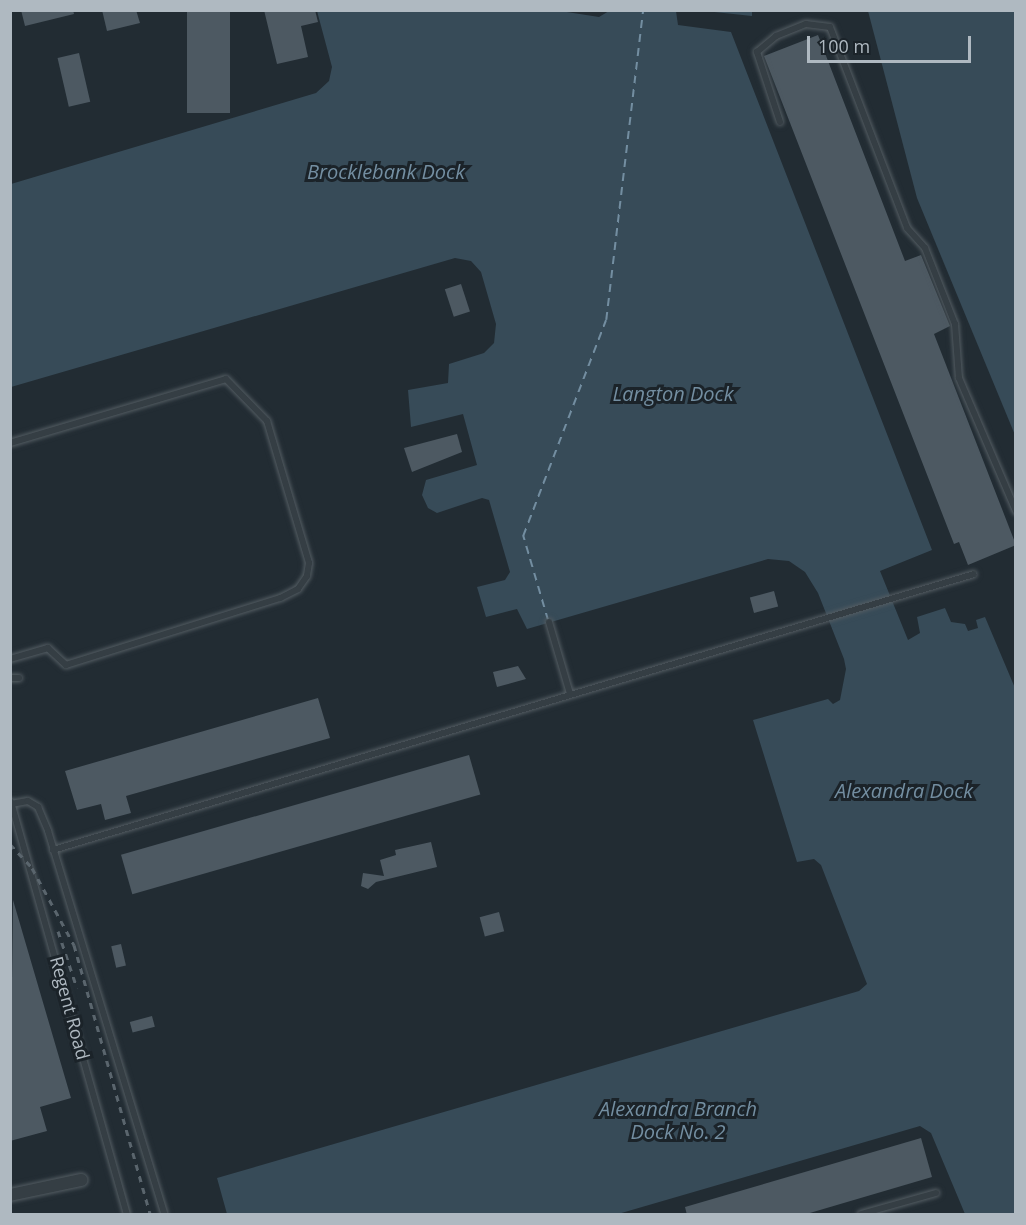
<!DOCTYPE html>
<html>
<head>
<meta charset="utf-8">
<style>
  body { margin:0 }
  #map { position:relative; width:1026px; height:1225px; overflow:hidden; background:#222c33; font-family:"Open Sans",sans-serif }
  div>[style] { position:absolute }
  .water>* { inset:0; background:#374b58 }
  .ferry>* { height:1.5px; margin-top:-0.75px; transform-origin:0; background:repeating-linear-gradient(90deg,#738ea1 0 8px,transparent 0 14px) }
  .building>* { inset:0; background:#4d5962; transform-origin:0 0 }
  .roads { filter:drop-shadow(0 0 2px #535c62) drop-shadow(0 0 2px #535c62) }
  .lane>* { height:6px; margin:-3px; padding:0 3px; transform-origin:3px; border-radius:3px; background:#353e44 }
  .street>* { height:12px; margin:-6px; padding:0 6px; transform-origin:6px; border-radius:6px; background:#353e44 }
  .rail>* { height:3px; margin-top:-1.5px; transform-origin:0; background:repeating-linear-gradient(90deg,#5a656d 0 6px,transparent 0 12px) }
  span { translate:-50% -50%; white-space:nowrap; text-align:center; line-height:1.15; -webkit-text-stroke:6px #1b2329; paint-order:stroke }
  .street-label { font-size:18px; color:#afb9c1 }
  .water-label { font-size:20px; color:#738ea1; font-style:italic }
  .frame { position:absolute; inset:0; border:12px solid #afb9c1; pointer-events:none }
  .scale { position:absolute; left:807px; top:36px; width:164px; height:27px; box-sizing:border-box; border:3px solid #afb9c1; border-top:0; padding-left:8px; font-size:18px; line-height:21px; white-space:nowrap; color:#afb9c1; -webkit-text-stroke:4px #1b2329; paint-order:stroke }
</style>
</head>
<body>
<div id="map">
  <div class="water">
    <i style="clip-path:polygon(554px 10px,599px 17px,609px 11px,676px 11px,678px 25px,731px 32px,932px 550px,880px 571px,908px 640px,920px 633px,917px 617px,945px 608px,951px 622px,965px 624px,968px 631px,978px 628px,976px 620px,985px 617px,1015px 688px,1015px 1214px,965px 1214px,931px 1133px,920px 1126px,618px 1214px,227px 1214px,217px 1178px,859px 991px,867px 984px,821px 865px,814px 859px,797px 862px,753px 720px,828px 699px,833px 704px,840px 700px,846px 669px,844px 659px,818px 593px,805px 572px,789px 561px,768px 559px,527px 629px,517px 609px,486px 617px,477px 587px,505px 580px,510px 572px,489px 500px,482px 498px,437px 513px,428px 508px,422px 495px,426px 480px,477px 465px,463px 414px,411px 427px,408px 390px,448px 383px,449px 364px,484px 353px,494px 343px,496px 324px,481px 272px,471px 261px,455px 258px,11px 387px,11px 184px,316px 93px,329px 81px,332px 67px,317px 11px)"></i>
    <i style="clip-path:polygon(705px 11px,752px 11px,752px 16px)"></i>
    <i style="clip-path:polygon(868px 11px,1015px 11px,1015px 435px,917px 198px)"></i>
  </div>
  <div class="ferry">
    <i style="left:548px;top:621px;width:89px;rotate:-106.4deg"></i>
    <i style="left:523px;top:536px;width:231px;rotate:-69deg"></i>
    <i style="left:606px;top:320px;width:312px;rotate:-83.2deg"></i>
  </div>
  <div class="building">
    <i style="clip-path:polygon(21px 10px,73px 10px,74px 14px,25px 26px)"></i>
    <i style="clip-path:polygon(102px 10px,136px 10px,140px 23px,107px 31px)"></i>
    <i style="left:187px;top:10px;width:43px;height:103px"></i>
    <i style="clip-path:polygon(264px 10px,315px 10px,318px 22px,301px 26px,308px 57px,277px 64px)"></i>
    <i style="clip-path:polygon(818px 35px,905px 261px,921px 255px,950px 326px,934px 334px,1016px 545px,968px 565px,959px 542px,954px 544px,764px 56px)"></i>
    <i style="left:79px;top:53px;width:50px;height:22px;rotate:77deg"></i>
    <i style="left:461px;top:284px;width:29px;height:17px;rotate:72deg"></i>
    <i style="clip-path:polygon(457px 434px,462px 452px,412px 472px,404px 448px)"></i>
    <i style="left:774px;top:591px;width:16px;height:25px;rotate:75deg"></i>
    <i style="clip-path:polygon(518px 666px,526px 679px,497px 687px,493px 672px)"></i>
    <i style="clip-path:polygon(318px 698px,330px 738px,126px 796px,131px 813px,105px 820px,101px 804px,77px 810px,65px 771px)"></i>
    <i style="left:469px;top:755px;width:41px;height:362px;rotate:74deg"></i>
    <i style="clip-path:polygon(431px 842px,437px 867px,376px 882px,368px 889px,361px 886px,363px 873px,384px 876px,380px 860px,396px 855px,395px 850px)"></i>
    <i style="clip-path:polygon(13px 900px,71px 1098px,40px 1107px,47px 1131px,10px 1141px)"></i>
    <i style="left:499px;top:912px;width:20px;height:20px;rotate:75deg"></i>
    <i style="left:121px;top:944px;width:22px;height:10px;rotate:77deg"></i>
    <i style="left:152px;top:1016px;width:11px;height:23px;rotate:75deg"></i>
    <i style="clip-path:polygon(921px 1138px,932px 1177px,803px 1215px,687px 1215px,685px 1207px)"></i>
  </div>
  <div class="roads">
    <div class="lane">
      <i style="left:780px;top:122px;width:74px;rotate:-108.2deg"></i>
      <i style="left:757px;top:52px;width:25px;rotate:-40deg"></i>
      <i style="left:776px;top:36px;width:32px;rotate:-22deg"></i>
      <i style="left:806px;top:24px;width:24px;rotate:7deg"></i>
      <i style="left:830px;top:27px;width:215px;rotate:69deg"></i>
      <i style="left:907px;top:228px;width:27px;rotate:48deg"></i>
      <i style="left:925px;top:248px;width:82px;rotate:68.5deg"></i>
      <i style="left:955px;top:324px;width:54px;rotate:85.8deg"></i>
      <i style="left:959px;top:378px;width:145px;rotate:66.8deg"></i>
      <i style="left:10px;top:443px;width:225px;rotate:-16.5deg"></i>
      <i style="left:226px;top:379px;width:59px;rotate:45.7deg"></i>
      <i style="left:267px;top:421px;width:148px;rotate:73.5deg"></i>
      <i style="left:309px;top:563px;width:13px;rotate:99deg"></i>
      <i style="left:307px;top:576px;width:16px;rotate:125deg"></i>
      <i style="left:298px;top:589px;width:20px;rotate:153deg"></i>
      <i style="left:280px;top:598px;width:224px;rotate:162.6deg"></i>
      <i style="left:66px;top:665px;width:25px;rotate:-137deg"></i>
      <i style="left:48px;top:648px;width:40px;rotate:164deg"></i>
      <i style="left:549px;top:622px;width:75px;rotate:73.7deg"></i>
      <i style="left:10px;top:678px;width:9px"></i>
      <i style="left:11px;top:802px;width:428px;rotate:74.3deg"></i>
      <i style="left:11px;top:804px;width:17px;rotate:-10deg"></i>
      <i style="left:28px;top:801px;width:12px;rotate:31deg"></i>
      <i style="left:38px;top:807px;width:26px;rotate:67deg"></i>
      <i style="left:48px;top:831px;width:400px;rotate:73.1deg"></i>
      <i style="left:53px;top:850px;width:961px;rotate:-16.68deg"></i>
      <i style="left:861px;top:1214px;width:78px;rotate:-15.6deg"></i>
    </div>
    <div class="street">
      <i style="left:10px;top:1195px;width:73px;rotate:-11.9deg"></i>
    </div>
  </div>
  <div class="rail">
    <i style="left:10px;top:844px;width:33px;rotate:47deg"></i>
    <i style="left:32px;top:868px;width:88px;rotate:61.4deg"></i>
    <i style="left:74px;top:945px;width:280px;rotate:74.2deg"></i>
    <i style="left:58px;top:931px;width:60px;rotate:71.6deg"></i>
  </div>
  <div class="street-label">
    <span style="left:70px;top:1008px;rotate:75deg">Regent Road</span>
  </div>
  <div class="water-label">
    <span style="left:386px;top:171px">Brocklebank Dock</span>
    <span style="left:673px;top:393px">Langton Dock</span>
    <span style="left:904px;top:790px">Alexandra Dock</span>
    <span style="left:678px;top:1120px">Alexandra Branch<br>Dock No. 2</span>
  </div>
  <div class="frame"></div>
  <div class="scale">100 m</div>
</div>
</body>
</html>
